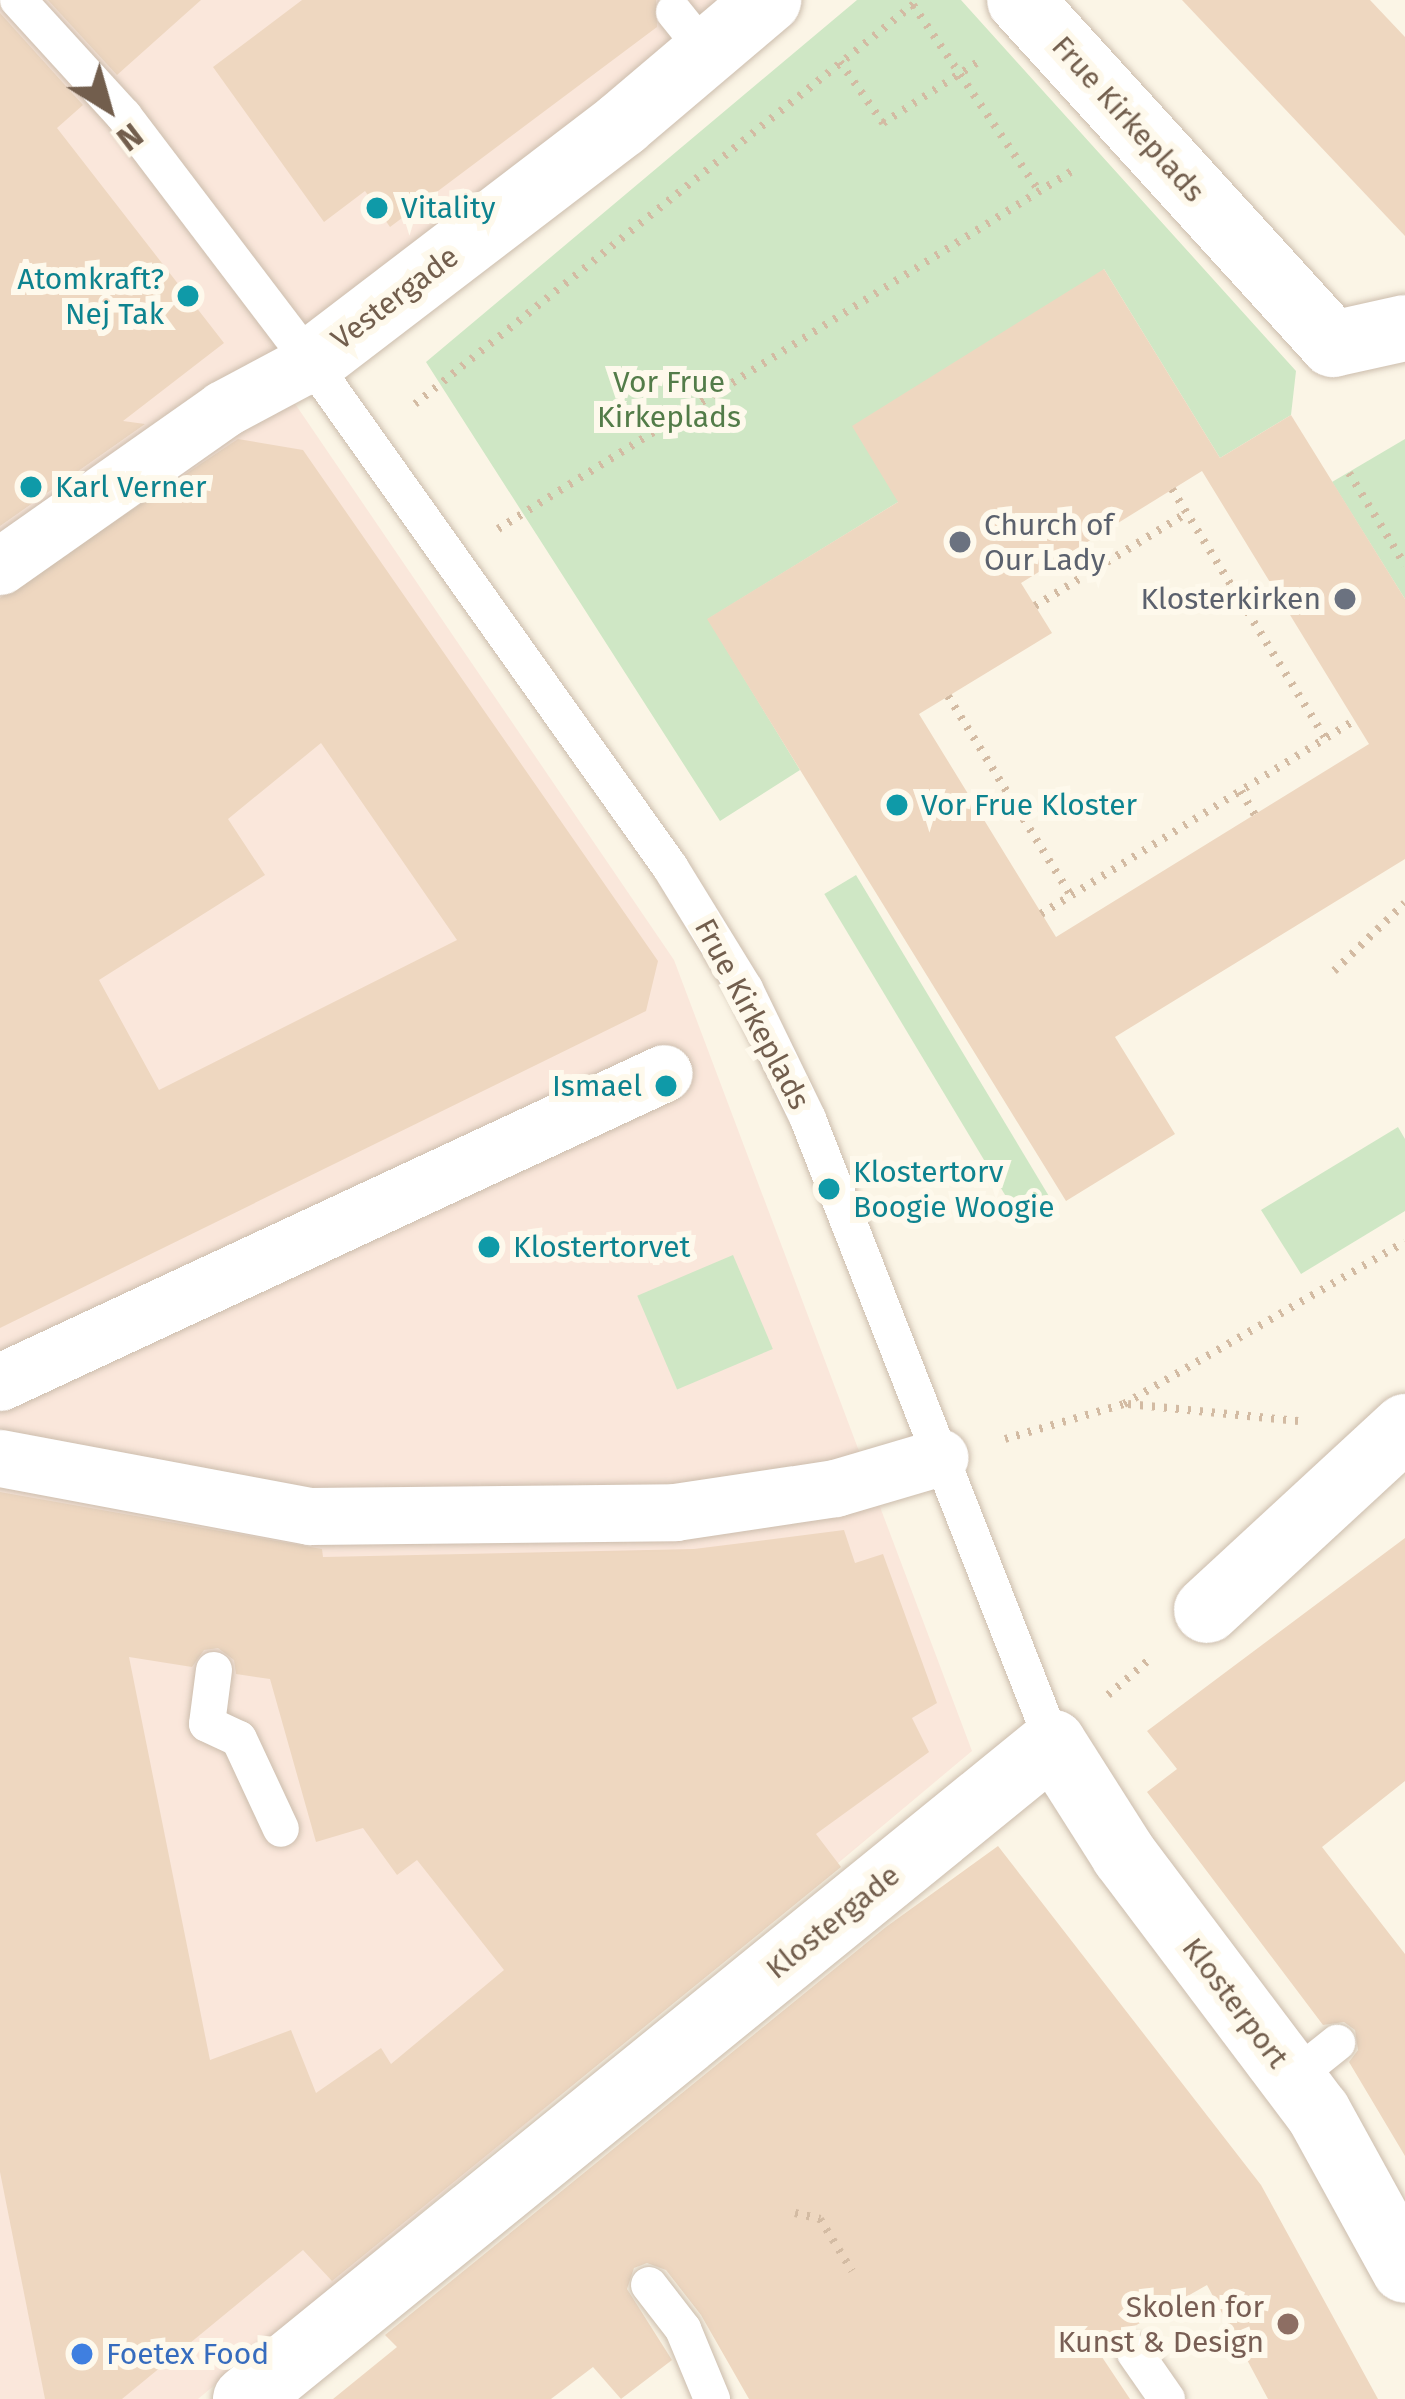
<!DOCTYPE html>
<html>
<head>
<meta charset="utf-8">
<style>
  body { margin:0 }
  #map { position:relative; width:1405px; height:2399px; overflow:hidden; background:#fbf5e6; font-family:"Fira Sans",sans-serif }
  div>[style] { position:absolute }
  .commercial>* { inset:0; background:#fae7db }
  .green>* { inset:0; background:#cfe7c5; transform-origin:0 0 }
  .building>* { inset:0; background:#eed7c0 }
  .path>* { height:8px; margin-top:-4px; transform-origin:0; background:repeating-linear-gradient(90deg,#d3bba3 0 3px,transparent 0 12px) }
  .roads { filter:drop-shadow(0 0 3px #ccbdad) drop-shadow(0 0 3px #ccbdad) }
  .service>* { height:36px; margin:-18px; padding:0 18px; transform-origin:18px; border-radius:18px; background:#fff }
  .pedestrian>* { height:57px; margin:-28.5px; padding:0 28.5px; transform-origin:28.5px; border-radius:28.5px; background:#fff }
  .minor>* { height:66px; margin:-33px; padding:0 33px; transform-origin:33px; border-radius:33px; background:#fff }
  .dots>* { width:33px; height:33px; translate:-50% -50%; box-sizing:border-box; border:6px solid #fef9ec; border-radius:50% }
  span { translate:-50% -50%; white-space:nowrap; text-align:center; line-height:1.15; -webkit-text-stroke:12px #fef9ec; paint-order:stroke }
  .street-label { font-size:30px; color:#725e4d }
  .culture-label { font-size:30px; color:#0d838f }
  .left { translate:0 -50%; text-align:left }
  .right { translate:-100% -50%; text-align:right }
  .park-label { font-size:30px; color:#537c49 }
  .worship-label { font-size:30px; color:#5b616d }
  .education-label { font-size:30px; color:#785e54 }
  .shop-label { font-size:30px; color:#366cbe }
  .north { position:absolute; left:48px; top:48px; width:120px; height:120px; -webkit-text-stroke:9px #fef9ec; paint-order:stroke; rotate:143deg; font-size:33px; font-weight:700; line-height:48px; text-align:center; color:#725e4d }
  .north::after { content:''; display:block; margin:auto; width:42px; height:54px; background:#725e4d; clip-path:polygon(50% 0,100% 100%,50% 72%,0 100%) }
</style>
</head>
<body>
<div id="map">
  <div class="commercial">
    <i style="clip-path:polygon(0 0,734px 0,270px 367px,674px 960px,972px 1751px,198px 2399px,0 2399px)"></i>
  </div>
  <div class="green">
    <i style="clip-path:polygon(857px 0,961px 0,1296px 371px,1291px 415px,1220px 458px,1104px 269px,898px 502px,708px 619px,800px 770px,720px 821px,426px 362px)"></i>
    <i style="clip-path:polygon(1405px 439px,1405px 599px,1332px 482px)"></i>
    <i style="left:856px;top:875px;width:389px;height:37px;rotate:59deg"></i>
    <i style="clip-path:polygon(1398px 1127px,1405px 1139px,1405px 1211px,1301px 1274px,1261px 1210px)"></i>
    <i style="left:733px;top:1255px;width:102px;height:104px;rotate:67deg"></i>
  </div>
  <div class="building">
    <i style="clip-path:polygon(48px 0,201px 0,117px 75px)"></i>
    <i style="clip-path:polygon(302px 0,656px 0,657px 27px,390px 227px,365px 191px,324px 222px,213px 67px)"></i>
    <i style="clip-path:polygon(1182px 0,1370px 0,1405px 37px,1405px 236px)"></i>
    <i style="clip-path:polygon(0 13px,83px 105px,57px 128px,224px 343px,123px 421px,145px 424px,0 526px)"></i>
    <i style="clip-path:polygon(evenodd,1104px 269px,1220px 458px,1291px 415px,1405px 599px,1405px 859px,1115px 1037px,1175px 1134px,1066px 1201px,707px 619px,898px 502px,852px 426px,1104px 269px,1202px 471px,1369px 744px,1056px 937px,919px 714px,1052px 633px,1021px 583px,1202px 471px)"></i>
    <i style="clip-path:polygon(evenodd,238px 439px,303px 450px,658px 961px,646px 1011px,0 1328px,0 598px,238px 439px,321px 743px,457px 940px,159px 1090px,99px 980px,265px 875px,228px 819px,321px 743px)"></i>
    <i style="clip-path:polygon(evenodd,0 1492px,322px 1549px,323px 1557px,694px 1549px,844px 1530px,855px 1563px,883px 1554px,937px 1703px,912px 1718px,929px 1752px,816px 1834px,841px 1867px,332px 2281px,303px 2250px,122px 2399px,45px 2399px,0 2172px,0 1492px,218px 1648px,234px 1660px,236px 1674px,270px 1679px,316px 1842px,363px 1828px,397px 1875px,417px 1860px,504px 1970px,391px 2064px,381px 2048px,316px 2093px,291px 2030px,210px 2060px,129px 1657px,192px 1667px,204px 1650px,218px 1648px)"></i>
    <i style="clip-path:polygon(1405px 1538px,1405px 1781px,1322px 1847px,1405px 1954px,1405px 2156px,1349px 2062px,1358px 2050px,1355px 2030px,1344px 2022px,1323px 2025px,1147px 1792px,1177px 1769px,1147px 1731px)"></i>
    <i style="clip-path:polygon(998px 1846px,1261px 2185px,1378px 2399px,1268px 2399px,1207px 2285px,1096px 2348px,1130px 2399px,749px 2399px,701px 2315px,666px 2270px,647px 2263px,634px 2268px,627px 2289px,672px 2360px,621px 2399px,593px 2367px,551px 2399px,333px 2399px,397px 2347px,385px 2335px,886px 1927px)"></i>
  </div>
  <div class="path">
    <i style="left:913px;top:5px;width:225px;rotate:55.9deg"></i>
    <i style="left:840px;top:62px;width:75px;rotate:54.8deg"></i>
    <i style="left:883px;top:123px;width:113px;rotate:-32.7deg"></i>
    <i style="left:415px;top:404px;width:646px;rotate:-38.72deg"></i>
    <i style="left:1349px;top:473px;width:108px;rotate:58.7deg"></i>
    <i style="left:1172px;top:489px;width:294px;rotate:58.4deg"></i>
    <i style="left:498px;top:529px;width:680px;rotate:-31.96deg"></i>
    <i style="left:1035px;top:606px;width:178px;rotate:-31.5deg"></i>
    <i style="left:948px;top:696px;width:235px;rotate:58.4deg"></i>
    <i style="left:1241px;top:791px;width:28px;rotate:60deg"></i>
    <i style="left:1041px;top:914px;width:369px;rotate:-31.7deg"></i>
    <i style="left:1334px;top:971px;width:98px;rotate:-43.8deg"></i>
    <i style="left:1128px;top:1404px;width:171px;rotate:5.7deg"></i>
    <i style="left:1005px;top:1439px;width:124px;rotate:-16.4deg"></i>
    <i style="left:1124px;top:1404px;width:324px;rotate:-30deg"></i>
    <i style="left:1108px;top:1695px;width:57px;rotate:-40.7deg"></i>
    <i style="left:795px;top:2213px;width:26px;rotate:13deg"></i>
    <i style="left:820px;top:2219px;width:61px;rotate:58.4deg"></i>
  </div>
  <div class="roads">
    <div class="service">
      <i style="left:18px;top:0;width:157px;rotate:47.6deg"></i>
      <i style="left:124px;top:116px;width:309px;rotate:52.8deg"></i>
      <i style="left:311px;top:362px;width:620px;rotate:54.59deg"></i>
      <i style="left:670px;top:867px;width:143px;rotate:58.4deg"></i>
      <i style="left:745px;top:989px;width:144px;rotate:64.1deg"></i>
      <i style="left:808px;top:1119px;width:670px;rotate:68.56deg"></i>
      <i style="left:674px;top:12px;width:51px;rotate:51.3deg"></i>
      <i style="left:214px;top:1670px;width:54px;rotate:97.4deg"></i>
      <i style="left:207px;top:1724px;width:35px;rotate:25deg"></i>
      <i style="left:239px;top:1739px;width:99px;rotate:65deg"></i>
      <i style="left:1292px;top:2079px;width:58px;rotate:-38.7deg"></i>
      <i style="left:649px;top:2285px;width:56px;rotate:52.3deg"></i>
      <i style="left:683px;top:2329px;width:76px;rotate:67.5deg"></i>
      <i style="left:1135px;top:2353px;width:56px;rotate:55.2deg"></i>
    </div>
    <div class="pedestrian">
      <i style="left:0;top:566px;width:273px;rotate:-35.1deg"></i>
      <i style="left:223px;top:409px;width:100px;rotate:-28.1deg"></i>
      <i style="left:0;top:1382px;width:732px;rotate:-24.96deg"></i>
      <i style="left:0;top:1458px;width:315px;rotate:10.6deg"></i>
      <i style="left:310px;top:1516px;width:365px;rotate:-0.6deg"></i>
      <i style="left:675px;top:1512px;width:162px;rotate:-8.5deg"></i>
      <i style="left:835px;top:1488px;width:109px;rotate:-16.4deg"></i>
    </div>
    <div class="minor">
      <i style="left:1020px;top:0;width:465px;rotate:47.7deg"></i>
      <i style="left:1333px;top:344px;width:74px;rotate:-12.5deg"></i>
      <i style="left:311px;top:362px;width:392px;rotate:-37.4deg"></i>
      <i style="left:622px;top:124px;width:192px;rotate:-40.3deg"></i>
      <i style="left:1207px;top:1610px;width:270px;rotate:-42.7deg"></i>
      <i style="left:246px;top:2399px;width:1040px;rotate:-39.11deg"></i>
      <i style="left:1053px;top:1743px;width:133px;rotate:57.6deg"></i>
      <i style="left:1124px;top:1855px;width:322px;rotate:53deg"></i>
      <i style="left:1318px;top:2112px;width:180px;rotate:61.2deg"></i>
    </div>
  </div>
  <div class="dots">
    <i style="left:377px;top:208px;background:#0f9aa8"></i>
    <i style="left:188px;top:296px;background:#0f9aa8"></i>
    <i style="left:31px;top:487px;background:#0f9aa8"></i>
    <i style="left:960px;top:542px;background:#6b7280"></i>
    <i style="left:1345px;top:599px;background:#6b7280"></i>
    <i style="left:897px;top:805px;background:#0f9aa8"></i>
    <i style="left:666px;top:1086px;background:#0f9aa8"></i>
    <i style="left:829px;top:1189px;background:#0f9aa8"></i>
    <i style="left:489px;top:1247px;background:#0f9aa8"></i>
    <i style="left:1288px;top:2324px;background:#8d6e63"></i>
    <i style="left:82px;top:2354px;background:#3f7fe0"></i>
  </div>
  <div class="street-label">
    <span style="left:1128px;top:119px;rotate:48deg">Frue Kirkeplads</span>
    <span style="left:395px;top:298px;rotate:-37deg">Vestergade</span>
    <span style="left:752px;top:1014px;rotate:62deg">Frue Kirkeplads</span>
    <span style="left:833px;top:1922px;rotate:-39deg">Klostergade</span>
    <span style="left:1235px;top:2003px;rotate:53deg">Klosterport</span>
  </div>
  <div class="culture-label">
    <span class="left" style="left:401px;top:208px">Vitality</span>
    <span class="right" style="left:164px;top:296px">Atomkraft?<br>Nej Tak</span>
    <span class="left" style="left:55px;top:487px">Karl Verner</span>
    <span class="left" style="left:921px;top:805px">Vor Frue Kloster</span>
    <span class="right" style="left:642px;top:1086px">Ismael</span>
    <span class="left" style="left:853px;top:1189px">Klostertorv<br>Boogie Woogie</span>
    <span class="left" style="left:513px;top:1247px">Klostertorvet</span>
  </div>
  <div class="park-label">
    <span style="left:669px;top:399px">Vor Frue<br>Kirkeplads</span>
  </div>
  <div class="worship-label">
    <span class="left" style="left:984px;top:542px">Church of<br>Our Lady</span>
    <span class="right" style="left:1321px;top:599px">Klosterkirken</span>
  </div>
  <div class="education-label">
    <span class="right" style="left:1264px;top:2324px">Skolen for<br>Kunst &amp; Design</span>
  </div>
  <div class="shop-label">
    <span class="left" style="left:106px;top:2354px">Foetex Food</span>
  </div>
  <div class="north">N</div>
</div>
</body>
</html>
